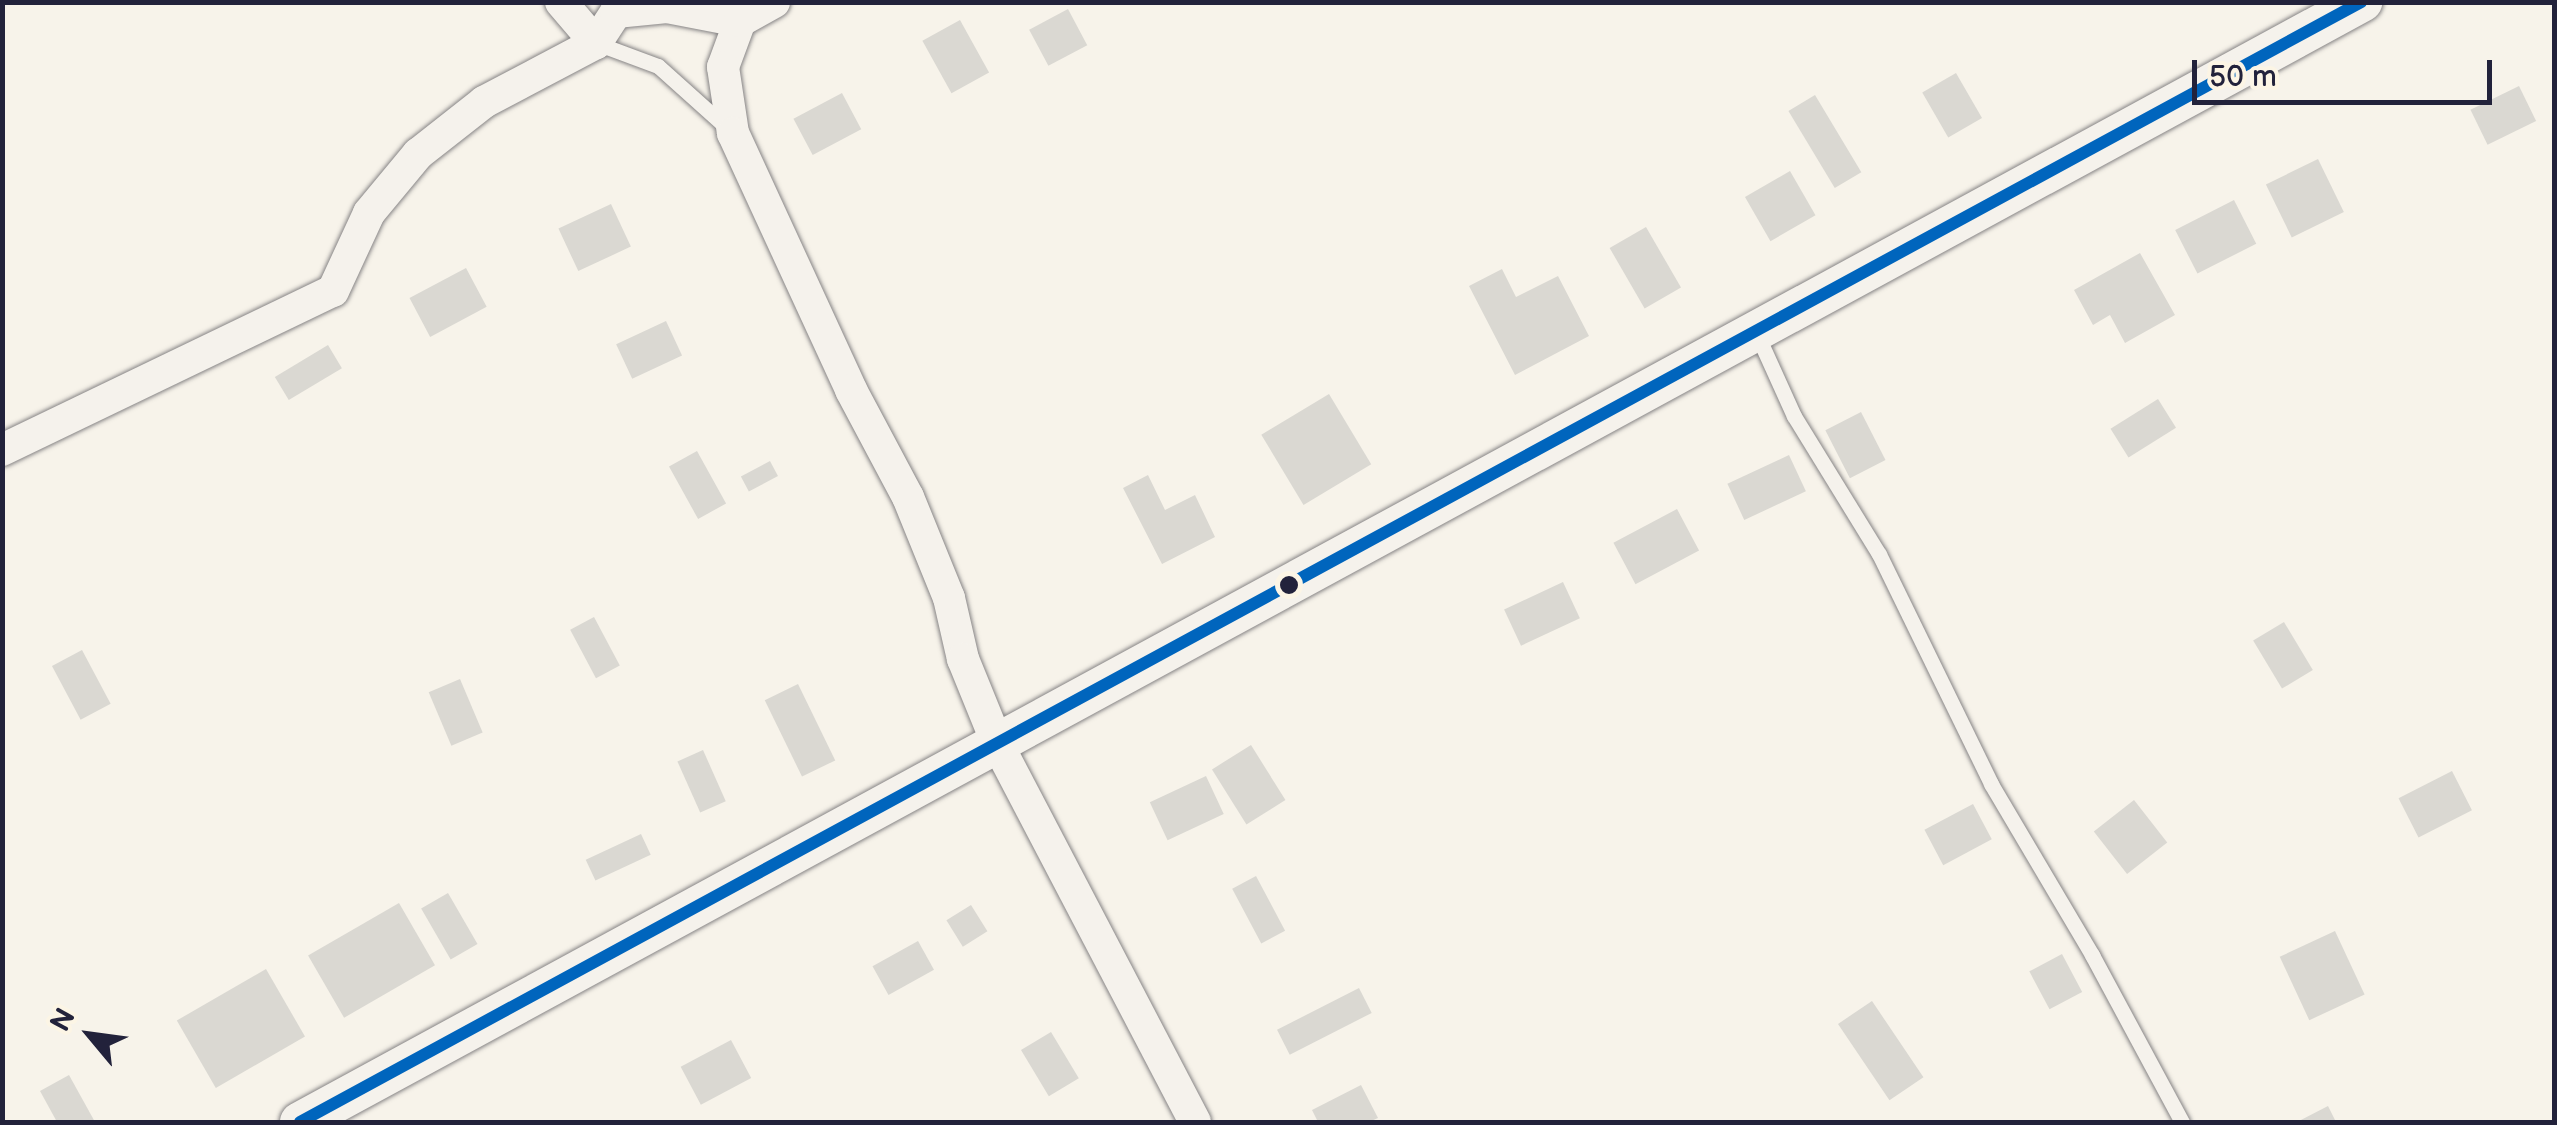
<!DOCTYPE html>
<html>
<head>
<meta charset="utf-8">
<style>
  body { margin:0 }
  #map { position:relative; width:2557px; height:1125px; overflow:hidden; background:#f7f3ea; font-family:"Balsamiq Sans",sans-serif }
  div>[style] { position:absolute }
  .building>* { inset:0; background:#dad8d2; transform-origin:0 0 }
  .roads { filter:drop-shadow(0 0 2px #868485) drop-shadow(0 0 2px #868485) }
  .service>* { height:15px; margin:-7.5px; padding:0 7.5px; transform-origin:7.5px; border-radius:7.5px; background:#f5f2ec }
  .minor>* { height:32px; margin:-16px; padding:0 16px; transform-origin:16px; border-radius:16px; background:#f5f2ec }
  .tertiary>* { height:40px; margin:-20px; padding:0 20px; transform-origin:20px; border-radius:20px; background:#f5f2ec }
  .bus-1>* { height:12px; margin:-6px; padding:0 6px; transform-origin:6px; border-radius:6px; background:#0065bd }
  .dots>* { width:28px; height:28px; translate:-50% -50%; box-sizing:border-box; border:5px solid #fcf5e5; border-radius:50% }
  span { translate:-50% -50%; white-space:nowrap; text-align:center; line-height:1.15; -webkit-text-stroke:10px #fcf5e5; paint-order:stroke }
  .frame { position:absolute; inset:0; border:5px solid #22223b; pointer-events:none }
  .north { position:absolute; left:40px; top:985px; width:100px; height:100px; -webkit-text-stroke:8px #fcf5e5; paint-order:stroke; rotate:299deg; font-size:28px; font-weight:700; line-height:40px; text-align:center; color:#22223b }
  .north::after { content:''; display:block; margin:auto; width:35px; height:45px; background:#22223b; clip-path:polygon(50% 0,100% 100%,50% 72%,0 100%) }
  .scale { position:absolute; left:2192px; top:60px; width:300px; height:45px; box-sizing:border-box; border:5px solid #22223b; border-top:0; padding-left:12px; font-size:30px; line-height:35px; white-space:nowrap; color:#22223b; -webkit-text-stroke:8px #fcf5e5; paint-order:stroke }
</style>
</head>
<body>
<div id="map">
  <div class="building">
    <i style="left:1068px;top:9px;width:41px;height:44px;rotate:62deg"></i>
    <i style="left:960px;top:20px;width:60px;height:43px;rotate:61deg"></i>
    <i style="left:1956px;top:73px;width:52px;height:39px;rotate:60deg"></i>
    <i style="left:2519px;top:86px;width:39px;height:54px;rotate:64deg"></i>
    <i style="left:842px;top:93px;width:41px;height:55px;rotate:62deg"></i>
    <i style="left:1815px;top:95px;width:90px;height:31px;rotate:59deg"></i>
    <i style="left:2318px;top:159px;width:59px;height:58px;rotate:64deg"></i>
    <i style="left:1790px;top:171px;width:51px;height:52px;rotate:60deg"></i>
    <i style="left:2234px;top:200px;width:49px;height:66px;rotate:63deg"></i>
    <i style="left:611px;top:204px;width:47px;height:58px;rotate:65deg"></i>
    <i style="left:1646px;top:227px;width:70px;height:42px;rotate:60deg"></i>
    <i style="clip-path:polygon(2140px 253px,2175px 315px,2125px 343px,2110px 315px,2093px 325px,2074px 290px)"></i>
    <i style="left:466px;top:268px;width:44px;height:64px;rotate:62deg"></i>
    <i style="clip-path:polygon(1502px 269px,1516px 297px,1558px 276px,1589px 336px,1515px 375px,1469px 286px)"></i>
    <i style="left:666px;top:321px;width:38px;height:55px;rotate:65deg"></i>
    <i style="left:328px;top:345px;width:27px;height:62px;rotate:59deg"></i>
    <i style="left:1329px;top:394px;width:82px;height:79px;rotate:59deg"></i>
    <i style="left:2158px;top:399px;width:34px;height:56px;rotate:58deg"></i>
    <i style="left:1861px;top:412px;width:54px;height:40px;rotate:63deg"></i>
    <i style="left:697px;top:451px;width:60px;height:32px;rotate:61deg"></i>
    <i style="left:1789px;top:455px;width:40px;height:68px;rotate:65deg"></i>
    <i style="left:770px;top:461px;width:17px;height:33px;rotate:62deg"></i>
    <i style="clip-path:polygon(1148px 475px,1165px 510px,1195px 495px,1215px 537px,1162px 564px,1123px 488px)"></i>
    <i style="left:1677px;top:509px;width:47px;height:72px;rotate:62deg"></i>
    <i style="left:1563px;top:582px;width:40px;height:65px;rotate:65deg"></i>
    <i style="left:594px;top:617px;width:55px;height:27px;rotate:62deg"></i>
    <i style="left:2284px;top:622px;width:56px;height:36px;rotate:59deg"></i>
    <i style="left:82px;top:650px;width:61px;height:34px;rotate:62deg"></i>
    <i style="left:460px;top:679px;width:58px;height:34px;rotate:67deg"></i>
    <i style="left:798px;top:684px;width:85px;height:37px;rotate:64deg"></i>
    <i style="left:1251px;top:745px;width:65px;height:46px;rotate:58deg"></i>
    <i style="left:703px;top:750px;width:56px;height:28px;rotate:66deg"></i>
    <i style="left:2452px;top:771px;width:44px;height:60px;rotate:63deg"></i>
    <i style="left:1206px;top:776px;width:42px;height:62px;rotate:65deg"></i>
    <i style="left:2134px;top:800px;width:54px;height:51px;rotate:52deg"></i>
    <i style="left:1973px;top:804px;width:40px;height:55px;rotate:62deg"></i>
    <i style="left:641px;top:834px;width:23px;height:61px;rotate:65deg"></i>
    <i style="left:1256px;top:876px;width:62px;height:27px;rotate:62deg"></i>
    <i style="left:448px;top:893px;width:59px;height:31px;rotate:60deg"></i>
    <i style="left:399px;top:903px;width:72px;height:105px;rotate:60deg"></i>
    <i style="left:971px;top:905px;width:31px;height:29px;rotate:58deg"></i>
    <i style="left:2335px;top:931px;width:70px;height:61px;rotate:65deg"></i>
    <i style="left:918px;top:941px;width:33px;height:52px;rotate:61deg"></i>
    <i style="left:2062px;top:954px;width:43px;height:37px;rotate:62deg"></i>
    <i style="left:266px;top:969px;width:78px;height:103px;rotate:60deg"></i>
    <i style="left:1359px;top:988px;width:28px;height:92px;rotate:63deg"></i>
    <i style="left:1872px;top:1001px;width:92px;height:41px;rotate:56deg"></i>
    <i style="left:1051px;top:1032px;width:54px;height:35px;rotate:59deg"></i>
    <i style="left:731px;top:1040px;width:43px;height:57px;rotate:62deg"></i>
    <i style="clip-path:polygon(69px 1075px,95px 1122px,57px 1122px,40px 1091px)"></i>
    <i style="clip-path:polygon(1361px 1085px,1378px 1118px,1369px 1122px,1318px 1122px,1312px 1110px)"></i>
    <i style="clip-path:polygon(2328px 1106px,2336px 1122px,2297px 1122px)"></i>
  </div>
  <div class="roads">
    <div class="service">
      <i style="left:596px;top:43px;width:66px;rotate:20.4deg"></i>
      <i style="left:658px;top:66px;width:91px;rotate:41.9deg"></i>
      <i style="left:1756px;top:332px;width:92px;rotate:65.7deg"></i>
      <i style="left:1794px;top:416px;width:162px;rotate:58.4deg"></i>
      <i style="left:1879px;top:554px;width:256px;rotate:64deg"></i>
      <i style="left:1991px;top:784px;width:199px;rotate:59.4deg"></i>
      <i style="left:2092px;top:955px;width:190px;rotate:61.7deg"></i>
    </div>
    <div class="minor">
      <i style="left:561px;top:2px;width:54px;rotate:49.5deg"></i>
      <i style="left:596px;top:43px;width:37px;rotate:-57deg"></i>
      <i style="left:616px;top:12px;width:51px;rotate:-5.6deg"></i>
      <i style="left:667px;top:7px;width:74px;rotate:10.9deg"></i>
      <i style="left:740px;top:21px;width:49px;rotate:110.3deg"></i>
      <i style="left:723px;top:67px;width:67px;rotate:81.4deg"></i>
      <i style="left:733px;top:133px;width:283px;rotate:65.3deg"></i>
      <i style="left:851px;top:390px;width:121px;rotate:62deg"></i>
      <i style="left:908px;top:497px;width:109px;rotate:67.9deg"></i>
      <i style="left:949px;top:598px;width:63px;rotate:77.1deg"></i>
      <i style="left:963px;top:659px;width:93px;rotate:67.9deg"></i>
      <i style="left:998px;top:745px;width:425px;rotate:62.4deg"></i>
      <i style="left:740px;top:21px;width:39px;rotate:-29deg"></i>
      <i style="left:2px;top:450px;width:367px;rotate:-25.7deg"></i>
      <i style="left:333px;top:291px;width:86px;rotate:-65.2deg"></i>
      <i style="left:369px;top:213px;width:77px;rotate:-50.3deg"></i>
      <i style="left:418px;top:154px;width:84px;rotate:-38.2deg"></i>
      <i style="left:484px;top:102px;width:127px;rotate:-27.8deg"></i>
    </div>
    <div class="tertiary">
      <i style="left:300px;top:1122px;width:2347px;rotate:-28.51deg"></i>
    </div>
  </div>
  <div class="bus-1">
    <i style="left:300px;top:1122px;width:2346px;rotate:-28.52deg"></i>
  </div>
  <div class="dots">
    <i style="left:1289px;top:585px;background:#22223b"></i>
  </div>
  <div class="frame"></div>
  <div class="north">N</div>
  <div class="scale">50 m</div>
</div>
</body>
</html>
